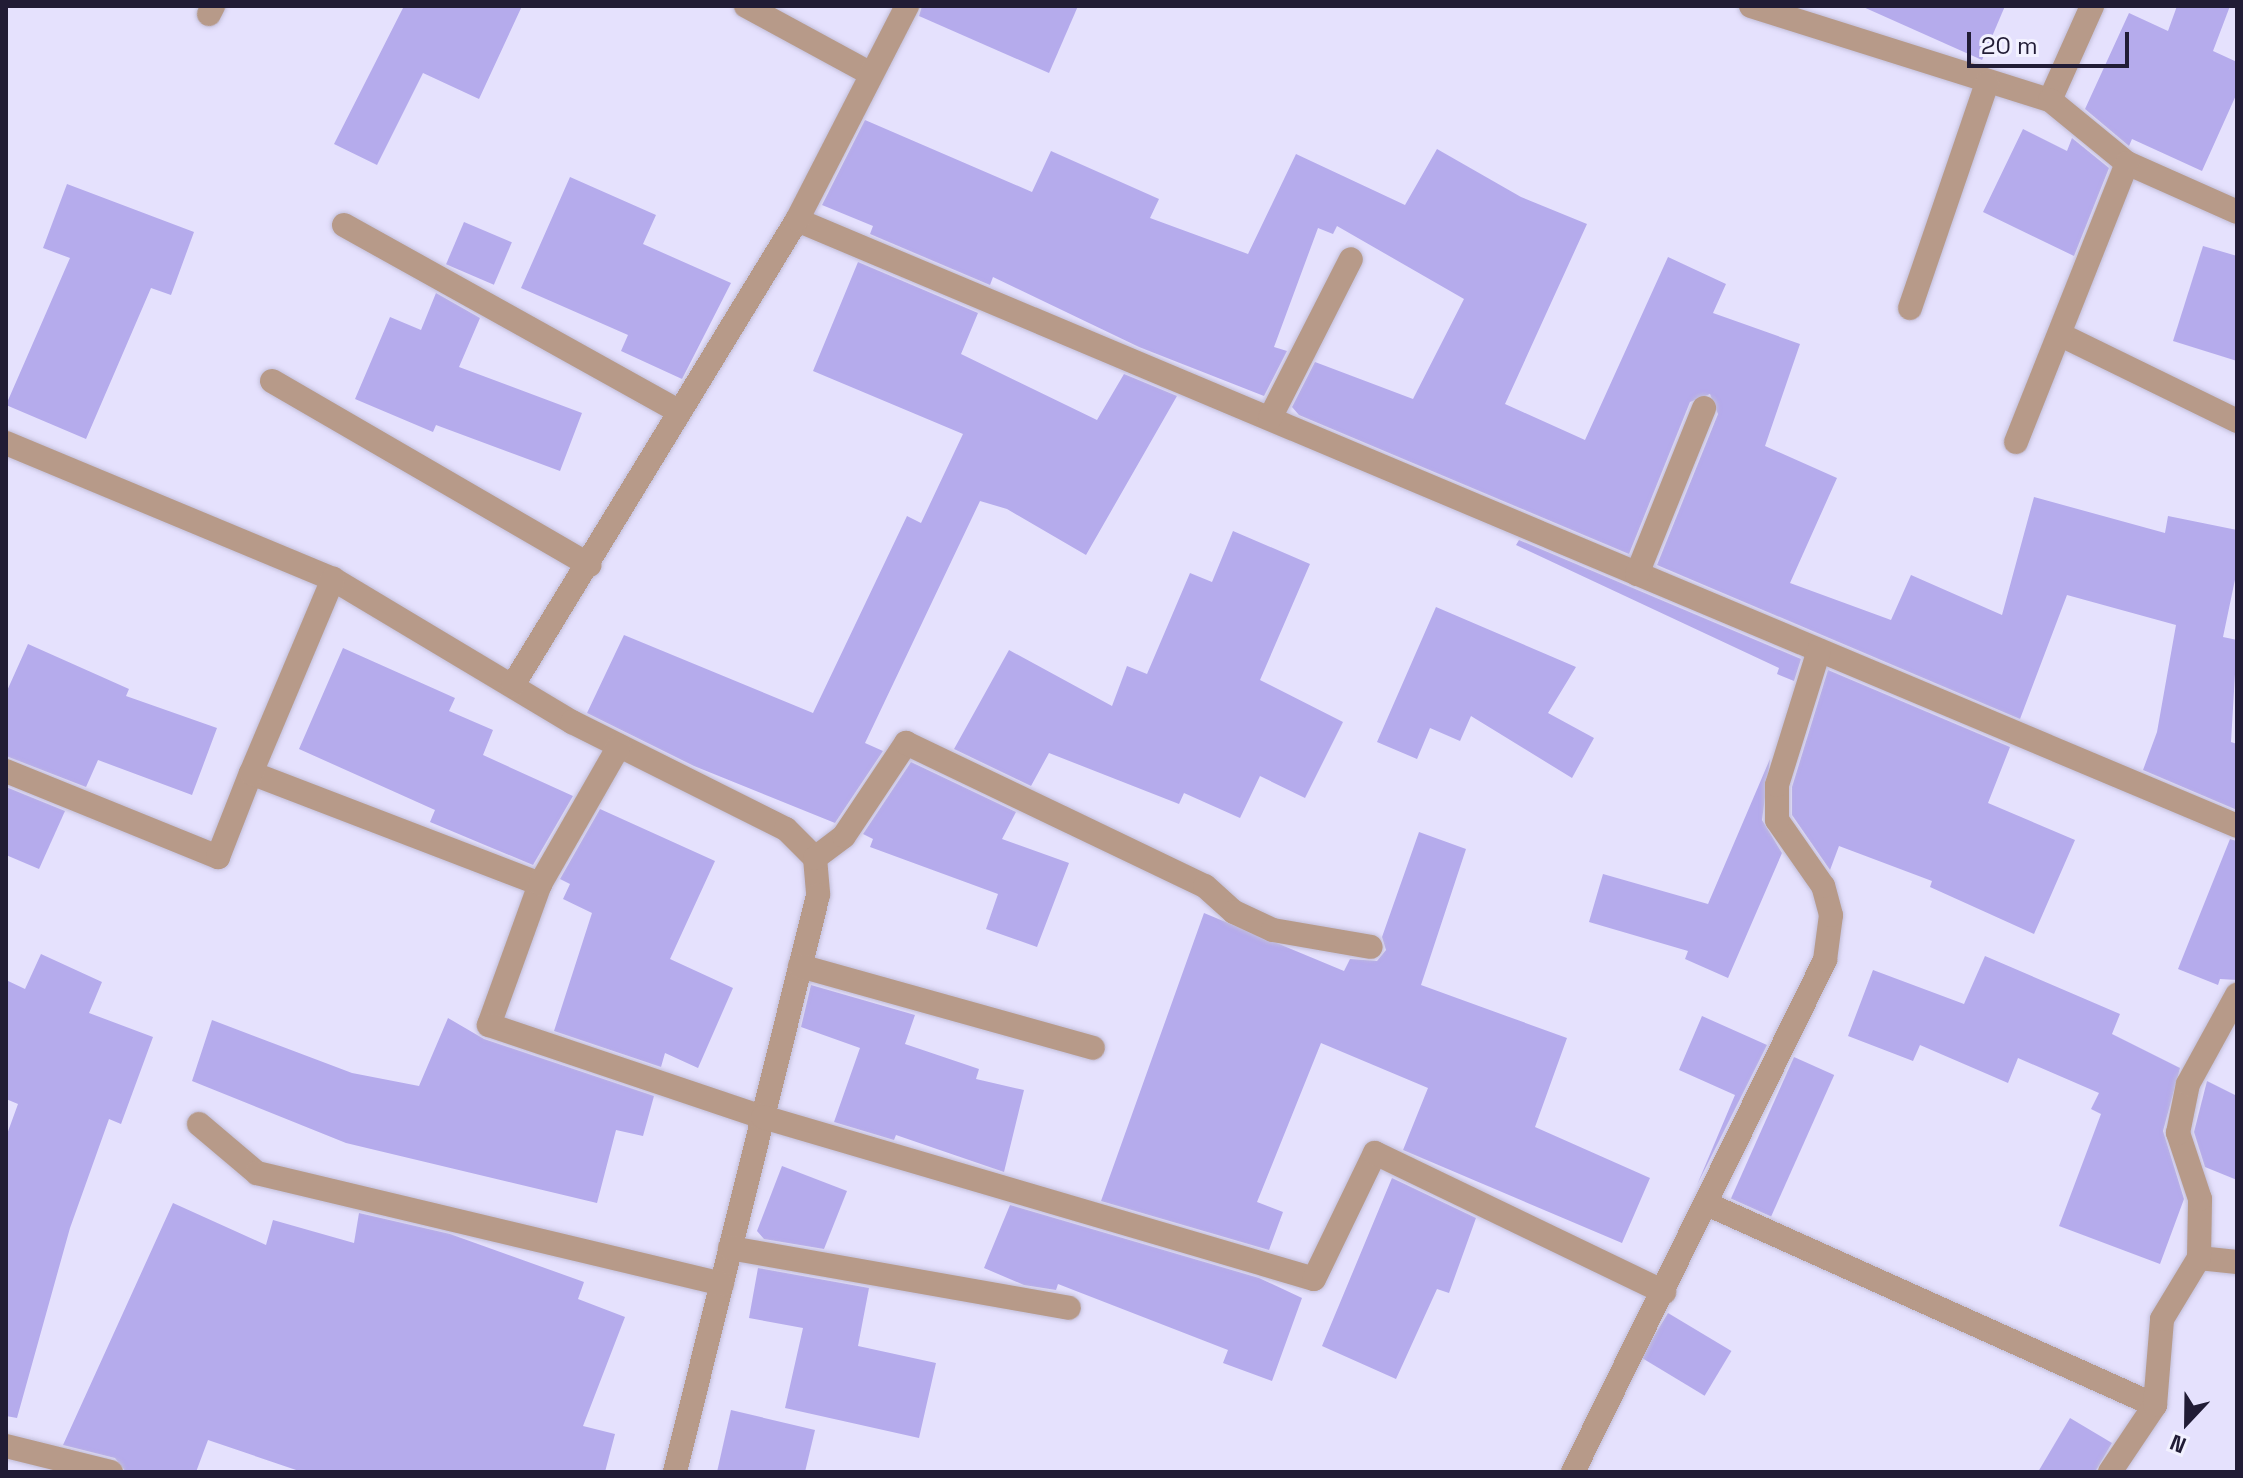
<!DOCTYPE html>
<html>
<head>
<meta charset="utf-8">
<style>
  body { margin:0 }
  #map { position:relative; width:2243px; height:1478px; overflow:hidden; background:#e5e1fd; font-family:"Space Grotesk",sans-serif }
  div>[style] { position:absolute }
  .building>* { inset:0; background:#b5abec; transform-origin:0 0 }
  .roads { filter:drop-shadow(0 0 2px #c2bed9) drop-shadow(0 0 2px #c2bed9) }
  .minor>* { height:24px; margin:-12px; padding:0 12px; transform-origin:12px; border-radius:12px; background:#b79a89 }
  span { translate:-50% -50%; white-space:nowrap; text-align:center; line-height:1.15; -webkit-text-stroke:8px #f2f1ff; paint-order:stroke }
  .frame { position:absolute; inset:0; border:8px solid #211c35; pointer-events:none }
  .north { position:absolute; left:2147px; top:1382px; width:80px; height:80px; -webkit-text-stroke:6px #f2f1ff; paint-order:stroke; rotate:202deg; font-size:22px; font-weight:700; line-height:32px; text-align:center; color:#211c35 }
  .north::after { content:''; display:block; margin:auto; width:28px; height:36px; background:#211c35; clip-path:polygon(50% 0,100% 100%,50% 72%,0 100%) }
  .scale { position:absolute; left:1967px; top:32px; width:162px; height:36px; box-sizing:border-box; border:4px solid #211c35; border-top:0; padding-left:10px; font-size:24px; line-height:28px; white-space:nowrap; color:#211c35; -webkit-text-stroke:6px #f2f1ff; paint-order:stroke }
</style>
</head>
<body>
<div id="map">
  <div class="building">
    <i style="clip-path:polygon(404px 6px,522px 6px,479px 99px,423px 73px,377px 165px,334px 144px)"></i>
    <i style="clip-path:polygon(922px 6px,1078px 6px,1049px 73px,919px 16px)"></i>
    <i style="clip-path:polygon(1861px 6px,2005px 6px,1982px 60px)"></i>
    <i style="clip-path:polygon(2177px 6px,2230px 6px,2213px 51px,2237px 62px,2237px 93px,2202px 171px,2132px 139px,2129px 146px,2085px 109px,2129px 13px,2168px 31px)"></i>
    <i style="clip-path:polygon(865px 120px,1032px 192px,1051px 151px,1159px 199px,1150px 218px,1248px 254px,1296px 154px,1405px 205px,1437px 149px,1521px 197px,1587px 224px,1505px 404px,1585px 440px,1668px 257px,1726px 284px,1713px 313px,1800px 344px,1765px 446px,1837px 478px,1790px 583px,1891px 620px,1911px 575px,2002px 615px,2034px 497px,2165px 533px,2168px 516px,2237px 530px,2237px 570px,2223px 637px,2237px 640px,2231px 742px,2237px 744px,2237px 810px,2143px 770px,2157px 732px,2176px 625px,2067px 595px,2020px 719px,1657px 565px,1718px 414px,1710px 394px,1690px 402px,1629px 554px,1299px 415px,1292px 407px,1315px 362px,1413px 399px,1464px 299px,1337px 226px,1333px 234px,1318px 228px,1274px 347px,1287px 351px,1264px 396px,1139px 347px,993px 277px,990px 285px,870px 234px,873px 226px,822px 205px)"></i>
    <i style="clip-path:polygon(2023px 129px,2067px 151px,2072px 138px,2109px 168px,2074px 256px,1983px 212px)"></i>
    <i style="clip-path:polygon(570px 177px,656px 215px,643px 244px,731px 283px,682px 379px,621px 351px,628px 335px,521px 288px)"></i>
    <i style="clip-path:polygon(67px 184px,194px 232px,171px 295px,151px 288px,86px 439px,6px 405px,70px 258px,43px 248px)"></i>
    <i style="left:464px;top:222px;width:52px;height:46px;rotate:23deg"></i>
    <i style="clip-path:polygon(2203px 246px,2237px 256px,2237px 361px,2173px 341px)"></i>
    <i style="clip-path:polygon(858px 262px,978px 313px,961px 354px,1097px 420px,1124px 374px,1177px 396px,1086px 555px,1007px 509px,980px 501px,865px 743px,883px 751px,835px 823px,694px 766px,587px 713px,624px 635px,813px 713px,907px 516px,921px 523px,963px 434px,813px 371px)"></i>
    <i style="clip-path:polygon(436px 293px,480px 318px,459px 367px,582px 413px,560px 471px,436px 425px,433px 432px,355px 399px,390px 317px,421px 330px)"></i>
    <i style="clip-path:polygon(1233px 531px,1310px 564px,1260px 680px,1343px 722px,1305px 798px,1260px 776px,1240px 818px,1184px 793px,1179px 804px,1049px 753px,1031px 786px,954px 749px,1009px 650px,1112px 706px,1127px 666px,1147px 674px,1190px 573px,1212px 582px)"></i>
    <i style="clip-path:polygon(1519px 540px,1801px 659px,1794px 681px,1777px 674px,1779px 668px,1516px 545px)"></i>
    <i style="clip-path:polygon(1436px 607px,1576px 667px,1548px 713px,1594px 738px,1572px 778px,1471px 716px,1460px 741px,1430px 728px,1417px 759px,1377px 742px)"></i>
    <i style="clip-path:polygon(28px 644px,129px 689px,126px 696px,217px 728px,192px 795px,98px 760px,86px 787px,6px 756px,6px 693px)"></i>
    <i style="clip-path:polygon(343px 648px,455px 698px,449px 711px,493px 730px,483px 755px,573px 796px,533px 865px,430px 822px,435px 810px,299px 749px)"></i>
    <i style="clip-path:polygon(1828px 670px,2010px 747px,1988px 803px,2075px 840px,2034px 934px,1930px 887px,1932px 881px,1839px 846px,1830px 870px,1792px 815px,1792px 787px)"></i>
    <i style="clip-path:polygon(1770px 759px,1762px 820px,1782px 853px,1728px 978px,1685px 959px,1688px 951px,1589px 922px,1603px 874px,1708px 904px)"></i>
    <i style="clip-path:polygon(911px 762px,1016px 812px,1002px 839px,1069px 863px,1037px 947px,986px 929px,998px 894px,870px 847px,873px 839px,863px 834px)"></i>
    <i style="clip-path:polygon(6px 787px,65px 811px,39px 869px,6px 855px)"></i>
    <i style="clip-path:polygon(600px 809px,715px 861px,670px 959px,733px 988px,698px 1068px,665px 1053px,661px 1067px,554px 1031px,592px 913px,563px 899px,570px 884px,560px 879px)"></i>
    <i style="clip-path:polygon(1419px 832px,1466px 849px,1421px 985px,1567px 1038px,1535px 1127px,1650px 1178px,1622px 1243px,1403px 1150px,1428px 1088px,1321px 1043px,1257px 1202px,1283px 1212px,1269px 1250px,1101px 1201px,1204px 913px,1344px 971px,1350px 959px,1377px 961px,1386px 950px,1382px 937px)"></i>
    <i style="clip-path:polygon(2230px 839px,2237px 841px,2237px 980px,2220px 979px,2218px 985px,2178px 969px)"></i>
    <i style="clip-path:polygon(41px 954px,102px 982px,89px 1013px,153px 1037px,121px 1124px,109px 1119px,70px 1228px,17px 1418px,6px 1416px,6px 1137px,18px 1104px,6px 1099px,6px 980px,25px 989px)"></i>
    <i style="clip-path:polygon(1985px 956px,2120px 1014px,2112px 1034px,2180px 1068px,2163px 1131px,2184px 1199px,2160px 1264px,2059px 1226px,2101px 1114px,2091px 1109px,2099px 1093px,2018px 1058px,2008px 1083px,1920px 1045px,1913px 1061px,1848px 1036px,1873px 970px,1964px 1004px)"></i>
    <i style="clip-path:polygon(811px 985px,915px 1015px,905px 1044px,979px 1069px,976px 1079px,1024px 1090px,1004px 1172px,896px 1135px,894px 1140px,834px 1122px,860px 1048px,801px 1027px)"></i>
    <i style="clip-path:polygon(1702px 1016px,1767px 1045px,1697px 1185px,1735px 1095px,1679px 1070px)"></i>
    <i style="clip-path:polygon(448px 1018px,484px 1039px,654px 1096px,643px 1136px,616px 1130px,597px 1203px,346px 1143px,192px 1081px,212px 1020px,352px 1073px,419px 1086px)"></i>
    <i style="left:1794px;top:1057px;width:44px;height:155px;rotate:24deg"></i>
    <i style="clip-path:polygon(2207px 1081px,2237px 1096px,2237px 1180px,2205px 1167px,2194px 1132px)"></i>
    <i style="clip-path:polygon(782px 1166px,847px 1191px,824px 1249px,764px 1239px,757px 1231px)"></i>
    <i style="clip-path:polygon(1392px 1178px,1476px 1218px,1449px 1293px,1437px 1289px,1396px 1379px,1322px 1346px)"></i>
    <i style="clip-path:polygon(173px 1203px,266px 1245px,273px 1220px,354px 1243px,359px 1213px,450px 1234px,584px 1282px,578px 1299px,625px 1317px,583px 1426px,615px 1434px,605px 1472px,302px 1472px,208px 1440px,196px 1472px,126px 1472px,115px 1458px,63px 1445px)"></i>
    <i style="clip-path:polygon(1010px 1205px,1259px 1278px,1302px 1298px,1272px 1381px,1223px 1363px,1228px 1350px,1058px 1284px,1056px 1290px,1024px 1285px,984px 1268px)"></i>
    <i style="clip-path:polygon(758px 1268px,869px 1288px,858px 1346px,936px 1363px,919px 1438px,785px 1408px,803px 1328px,749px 1318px)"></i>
    <i style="left:1668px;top:1313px;width:74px;height:52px;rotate:31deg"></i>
    <i style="clip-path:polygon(731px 1410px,815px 1430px,805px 1472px,717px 1472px)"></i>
    <i style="clip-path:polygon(2070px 1418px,2112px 1443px,2095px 1472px,2038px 1472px)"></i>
  </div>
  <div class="roads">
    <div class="minor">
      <i style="left:746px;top:6px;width:142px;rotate:28.5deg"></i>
      <i style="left:1751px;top:6px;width:313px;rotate:17.5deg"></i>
      <i style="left:2050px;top:100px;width:103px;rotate:-65.9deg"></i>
      <i style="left:209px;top:14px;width:9px;rotate:-63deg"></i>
      <i style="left:2050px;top:100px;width:99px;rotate:39.3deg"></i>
      <i style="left:2127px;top:163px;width:120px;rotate:24deg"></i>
      <i style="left:797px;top:220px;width:1562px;rotate:22.82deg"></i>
      <i style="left:344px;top:225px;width:381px;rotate:29.1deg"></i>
      <i style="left:1910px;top:308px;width:238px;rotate:-71.1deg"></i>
      <i style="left:2061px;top:335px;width:196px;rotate:26deg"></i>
      <i style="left:272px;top:381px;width:367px;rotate:30.1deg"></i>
      <i style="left:1270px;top:418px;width:178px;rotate:-63deg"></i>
      <i style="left:2016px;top:442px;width:300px;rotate:-68.3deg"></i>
      <i style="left:6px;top:443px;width:354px;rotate:22.6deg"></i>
      <i style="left:333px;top:579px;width:279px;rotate:30.9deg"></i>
      <i style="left:572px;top:722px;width:239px;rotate:26.6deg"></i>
      <i style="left:786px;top:829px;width:41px;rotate:45deg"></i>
      <i style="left:815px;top:858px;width:37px;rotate:85deg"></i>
      <i style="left:818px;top:895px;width:594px;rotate:103.92deg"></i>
      <i style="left:1637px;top:574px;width:179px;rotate:-68deg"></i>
      <i style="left:513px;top:685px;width:545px;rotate:-58.59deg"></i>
      <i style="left:797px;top:220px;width:241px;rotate:-62.8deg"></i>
      <i style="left:6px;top:771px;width:229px;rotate:22.1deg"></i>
      <i style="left:218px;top:857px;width:90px;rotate:-68.6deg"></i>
      <i style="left:251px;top:773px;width:310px;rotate:21deg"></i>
      <i style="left:540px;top:884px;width:150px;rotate:109.9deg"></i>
      <i style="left:489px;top:1025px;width:289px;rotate:18.6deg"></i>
      <i style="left:763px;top:1117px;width:574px;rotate:16.38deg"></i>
      <i style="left:1314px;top:1279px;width:140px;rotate:-64.2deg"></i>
      <i style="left:1375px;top:1153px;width:321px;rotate:25.7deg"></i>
      <i style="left:251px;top:773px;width:211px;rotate:-67.1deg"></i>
      <i style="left:815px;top:858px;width:36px;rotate:-37deg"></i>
      <i style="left:844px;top:836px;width:112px;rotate:-56.3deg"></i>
      <i style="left:906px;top:743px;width:331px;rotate:25.6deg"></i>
      <i style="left:1205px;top:886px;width:39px;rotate:42deg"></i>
      <i style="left:1234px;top:912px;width:43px;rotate:24.8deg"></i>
      <i style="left:1273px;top:930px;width:99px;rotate:9.8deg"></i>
      <i style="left:540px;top:884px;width:159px;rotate:-60.2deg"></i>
      <i style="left:800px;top:966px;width:304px;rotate:15.6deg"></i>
      <i style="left:199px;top:1124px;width:76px;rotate:40.2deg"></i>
      <i style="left:257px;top:1173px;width:478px;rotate:13.4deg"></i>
      <i style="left:1707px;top:1204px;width:491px;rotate:24.2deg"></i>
      <i style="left:730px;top:1248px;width:344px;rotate:10deg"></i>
      <i style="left:2199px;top:1258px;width:38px;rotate:6deg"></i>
      <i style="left:6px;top:1446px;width:108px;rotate:13.9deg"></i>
      <i style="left:1573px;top:1472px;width:571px;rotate:-63.79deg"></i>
      <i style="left:1825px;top:960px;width:45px;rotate:-82.4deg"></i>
      <i style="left:1831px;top:915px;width:30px;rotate:-105deg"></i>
      <i style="left:1823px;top:886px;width:80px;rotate:-124.9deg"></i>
      <i style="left:1777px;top:820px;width:35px;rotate:-90deg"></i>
      <i style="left:1777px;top:785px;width:141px;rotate:-72.7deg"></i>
      <i style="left:2110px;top:1472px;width:81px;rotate:-56.1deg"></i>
      <i style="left:2155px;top:1405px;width:86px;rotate:-85.3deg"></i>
      <i style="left:2162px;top:1319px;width:71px;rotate:-58.8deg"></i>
      <i style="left:2199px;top:1258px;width:59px;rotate:-89deg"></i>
      <i style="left:2200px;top:1199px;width:70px;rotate:-108.4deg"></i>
      <i style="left:2178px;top:1133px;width:50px;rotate:-78.5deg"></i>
      <i style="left:2188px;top:1084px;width:102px;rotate:-61.2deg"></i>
    </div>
  </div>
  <div class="frame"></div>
  <div class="north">N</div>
  <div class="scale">20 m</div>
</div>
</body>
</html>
